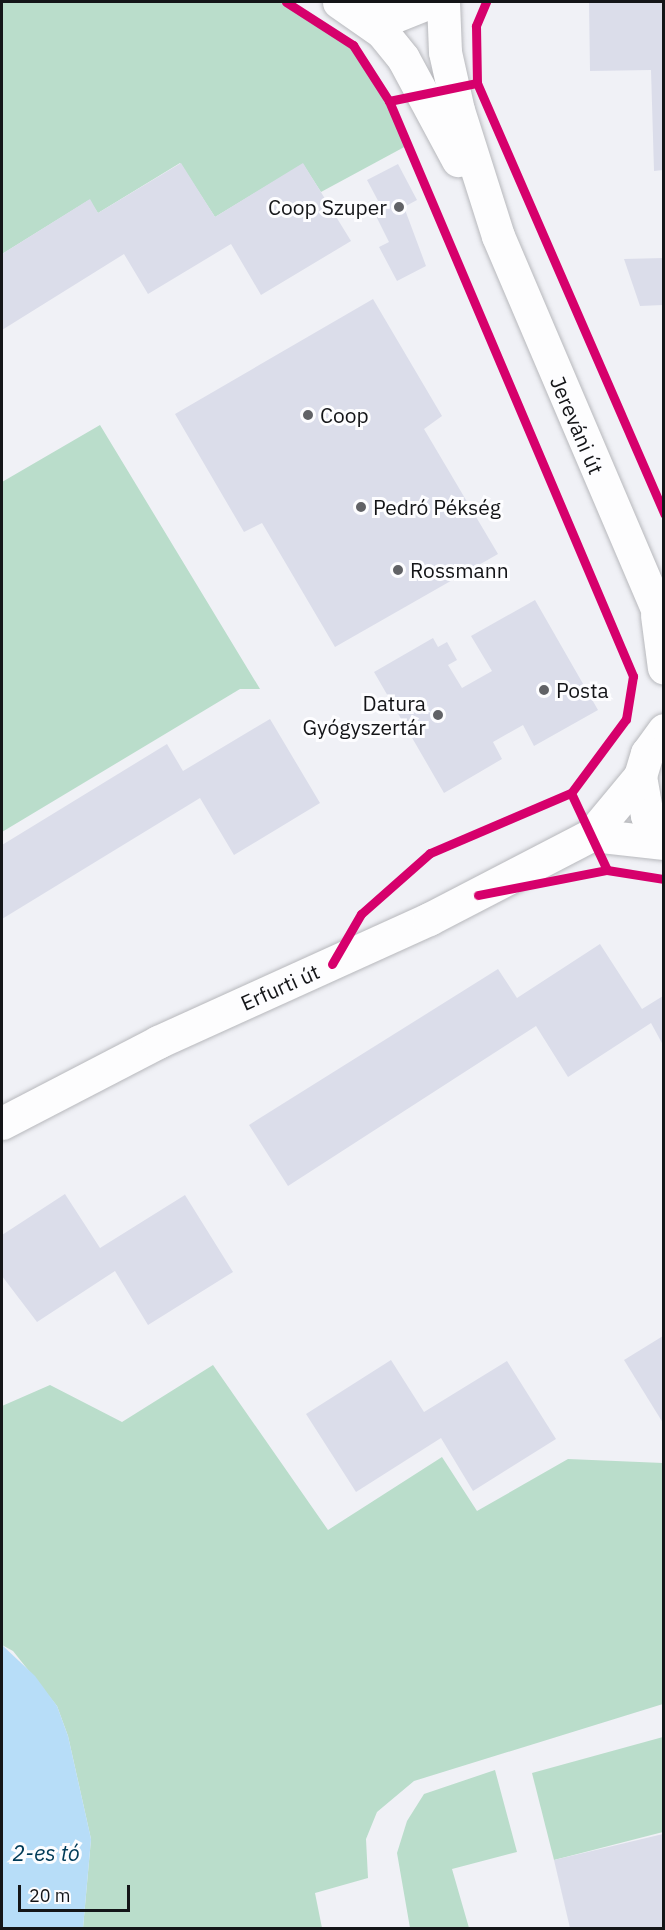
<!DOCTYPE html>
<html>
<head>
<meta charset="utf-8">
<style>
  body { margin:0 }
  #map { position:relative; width:665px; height:1930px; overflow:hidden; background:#f0f1f6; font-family:"IBM Plex Sans",sans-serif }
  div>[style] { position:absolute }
  .green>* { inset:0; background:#baddcb }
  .water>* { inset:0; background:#b7ddf8 }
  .building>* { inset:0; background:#dbddea }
  .roads { filter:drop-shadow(0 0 2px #b7b8bc) drop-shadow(0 0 2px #b7b8bc) }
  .minor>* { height:33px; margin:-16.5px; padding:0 16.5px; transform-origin:16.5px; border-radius:16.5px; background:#fdfdfe }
  .tertiary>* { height:33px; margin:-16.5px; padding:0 16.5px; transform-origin:16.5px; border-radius:16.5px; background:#fdfdfe }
  .cycleway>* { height:9px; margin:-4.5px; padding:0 4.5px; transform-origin:4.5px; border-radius:4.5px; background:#d6006c }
  .dots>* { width:16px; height:16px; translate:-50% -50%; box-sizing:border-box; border:3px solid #fdfdff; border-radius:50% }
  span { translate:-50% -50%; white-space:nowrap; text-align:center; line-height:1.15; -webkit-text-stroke:6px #fdfdff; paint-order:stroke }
  .poi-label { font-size:21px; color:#141518 }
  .right { translate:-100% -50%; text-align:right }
  .left { translate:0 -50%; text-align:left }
  .street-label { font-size:21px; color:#141518 }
  .water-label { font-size:22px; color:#003b58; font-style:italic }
  .frame { position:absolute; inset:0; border:3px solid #141518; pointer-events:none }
  .scale { position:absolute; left:18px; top:1885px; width:112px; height:27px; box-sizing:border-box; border:3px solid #141518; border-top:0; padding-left:8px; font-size:18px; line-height:21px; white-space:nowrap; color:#141518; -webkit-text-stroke:4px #fdfdff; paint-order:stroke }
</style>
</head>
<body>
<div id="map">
  <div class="green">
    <i style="clip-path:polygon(2px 2px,286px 2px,353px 45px,389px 101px,408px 145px,321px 192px,303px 164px,215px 217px,180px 163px,98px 213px,89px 200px,2px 254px)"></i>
    <i style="clip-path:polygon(100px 425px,260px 689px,240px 689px,2px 832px,2px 482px)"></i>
    <i style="clip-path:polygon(213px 1365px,328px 1530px,442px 1457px,477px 1511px,568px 1459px,663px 1463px,663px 1704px,414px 1781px,377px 1812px,366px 1839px,368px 1878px,315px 1893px,322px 1928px,83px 1928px,91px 1839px,68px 1736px,57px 1706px,13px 1651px,2px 1645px,2px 1406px,50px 1385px,122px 1422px)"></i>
    <i style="clip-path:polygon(663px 1737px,663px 1832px,554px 1860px,532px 1773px)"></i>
    <i style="clip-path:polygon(495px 1770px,517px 1852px,452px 1869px,469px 1928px,410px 1928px,397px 1853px,407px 1821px,424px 1794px)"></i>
  </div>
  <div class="water">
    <i style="clip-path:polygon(2px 1645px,35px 1676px,57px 1706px,68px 1736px,91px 1839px,83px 1928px,2px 1928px)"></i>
  </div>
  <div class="building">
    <i style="clip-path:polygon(589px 2px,663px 2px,663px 170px,654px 171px,651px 70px,590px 71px)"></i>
    <i style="clip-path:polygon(181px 163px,215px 217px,303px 163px,351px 241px,261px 295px,231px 244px,148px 294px,124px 254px,2px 330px,2px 254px,90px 199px,98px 213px)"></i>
    <i style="clip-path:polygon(398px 164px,417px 200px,404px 207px,426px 266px,397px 281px,379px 247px,389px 242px,376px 216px,384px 212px,367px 180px)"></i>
    <i style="clip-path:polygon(663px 258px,663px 305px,640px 306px,624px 259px)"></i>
    <i style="clip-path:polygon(373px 299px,442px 416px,424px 429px,498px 554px,335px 647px,262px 523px,244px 532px,175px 414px)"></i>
    <i style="clip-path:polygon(535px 600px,598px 710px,534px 746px,523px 725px,493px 742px,502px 759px,444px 793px,374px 672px,433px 638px,438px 647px,447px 642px,457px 660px,448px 665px,462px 688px,492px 671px,471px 636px)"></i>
    <i style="clip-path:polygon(270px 719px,320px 803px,234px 855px,200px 798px,2px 919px,2px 845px,167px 744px,183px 771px)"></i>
    <i style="clip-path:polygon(600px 944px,642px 1009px,663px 996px,663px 1045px,651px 1023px,568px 1077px,536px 1026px,288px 1186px,249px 1125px,498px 969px,517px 998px)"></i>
    <i style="clip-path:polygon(65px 1194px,100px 1248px,185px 1195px,233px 1272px,148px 1325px,115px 1271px,37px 1322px,2px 1276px,2px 1235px)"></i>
    <i style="clip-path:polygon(663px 1336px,663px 1423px,624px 1360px)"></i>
    <i style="clip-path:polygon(391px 1360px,424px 1412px,507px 1361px,556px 1439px,473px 1491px,441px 1438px,356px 1492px,306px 1414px)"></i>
    <i style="clip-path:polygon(663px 1834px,663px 1928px,570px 1928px,554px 1860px)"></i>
  </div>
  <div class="roads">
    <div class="minor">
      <i style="left:591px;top:835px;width:73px;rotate:6.3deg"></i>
      <i style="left:2px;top:1123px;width:176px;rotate:-27.4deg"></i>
      <i style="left:158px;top:1042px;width:298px;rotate:-24.4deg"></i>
      <i style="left:429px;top:919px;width:182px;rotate:-27.4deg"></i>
      <i style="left:591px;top:835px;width:77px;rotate:-50.3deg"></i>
    </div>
    <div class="tertiary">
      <i style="left:339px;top:2px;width:52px;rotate:34.9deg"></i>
      <i style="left:382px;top:32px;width:33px;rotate:51deg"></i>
      <i style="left:403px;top:58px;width:116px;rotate:61.7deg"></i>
      <i style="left:443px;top:2px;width:50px;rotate:87.7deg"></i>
      <i style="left:445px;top:52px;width:59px;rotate:77.4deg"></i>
      <i style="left:458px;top:110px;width:132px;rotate:72.4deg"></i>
      <i style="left:498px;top:236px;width:424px;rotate:66.9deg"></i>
      <i style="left:355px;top:11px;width:36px;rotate:11deg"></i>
      <i style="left:390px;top:18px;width:43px;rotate:-21.8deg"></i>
      <i style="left:657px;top:615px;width:53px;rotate:82.5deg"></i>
      <i style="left:664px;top:730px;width:29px;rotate:126deg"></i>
      <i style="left:647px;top:753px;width:24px;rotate:107deg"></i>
      <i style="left:640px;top:776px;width:40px;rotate:80deg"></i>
      <i style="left:647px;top:815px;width:28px;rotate:52deg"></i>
    </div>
  </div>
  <div class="cycleway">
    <i style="left:286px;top:2px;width:80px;rotate:32.7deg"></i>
    <i style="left:353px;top:45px;width:67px;rotate:57.3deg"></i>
    <i style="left:389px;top:101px;width:625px;rotate:67.01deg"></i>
    <i style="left:633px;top:676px;width:44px;rotate:99.2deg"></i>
    <i style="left:626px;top:719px;width:92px;rotate:126.6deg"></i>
    <i style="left:571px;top:793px;width:85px;rotate:64.9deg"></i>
    <i style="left:607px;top:870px;width:58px;rotate:9deg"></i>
    <i style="left:486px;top:2px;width:26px;rotate:113deg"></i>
    <i style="left:476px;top:26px;width:57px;rotate:89deg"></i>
    <i style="left:477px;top:83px;width:470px;rotate:66.5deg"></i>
    <i style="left:389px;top:101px;width:90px;rotate:-11.6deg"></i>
    <i style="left:478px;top:895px;width:131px;rotate:-11deg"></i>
    <i style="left:332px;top:964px;width:58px;rotate:-59.9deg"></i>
    <i style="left:361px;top:914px;width:92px;rotate:-41.5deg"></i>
    <i style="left:430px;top:853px;width:153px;rotate:-23.1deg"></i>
  </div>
  <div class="dots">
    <i style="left:399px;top:207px;background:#616266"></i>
    <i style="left:308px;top:415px;background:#616266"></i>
    <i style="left:361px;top:507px;background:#616266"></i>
    <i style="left:398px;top:570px;background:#616266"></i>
    <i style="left:544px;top:690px;background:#616266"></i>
    <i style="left:438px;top:715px;background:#616266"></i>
  </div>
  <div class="poi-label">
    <span class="right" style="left:387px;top:207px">Coop Szuper</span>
    <span class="left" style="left:320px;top:415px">Coop</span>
    <span class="left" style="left:373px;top:507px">Pedró Pékség</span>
    <span class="left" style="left:410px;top:570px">Rossmann</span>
    <span class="left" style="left:556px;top:690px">Posta</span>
    <span class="right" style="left:426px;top:715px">Datura<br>Gyógyszertár</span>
  </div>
  <div class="street-label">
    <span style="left:577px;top:425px;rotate:67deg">Jereváni út</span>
    <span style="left:280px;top:987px;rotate:-24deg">Erfurti út</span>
  </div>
  <div class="water-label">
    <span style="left:46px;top:1853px">2-es tó</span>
  </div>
  <div class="frame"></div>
  <div class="scale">20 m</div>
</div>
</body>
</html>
